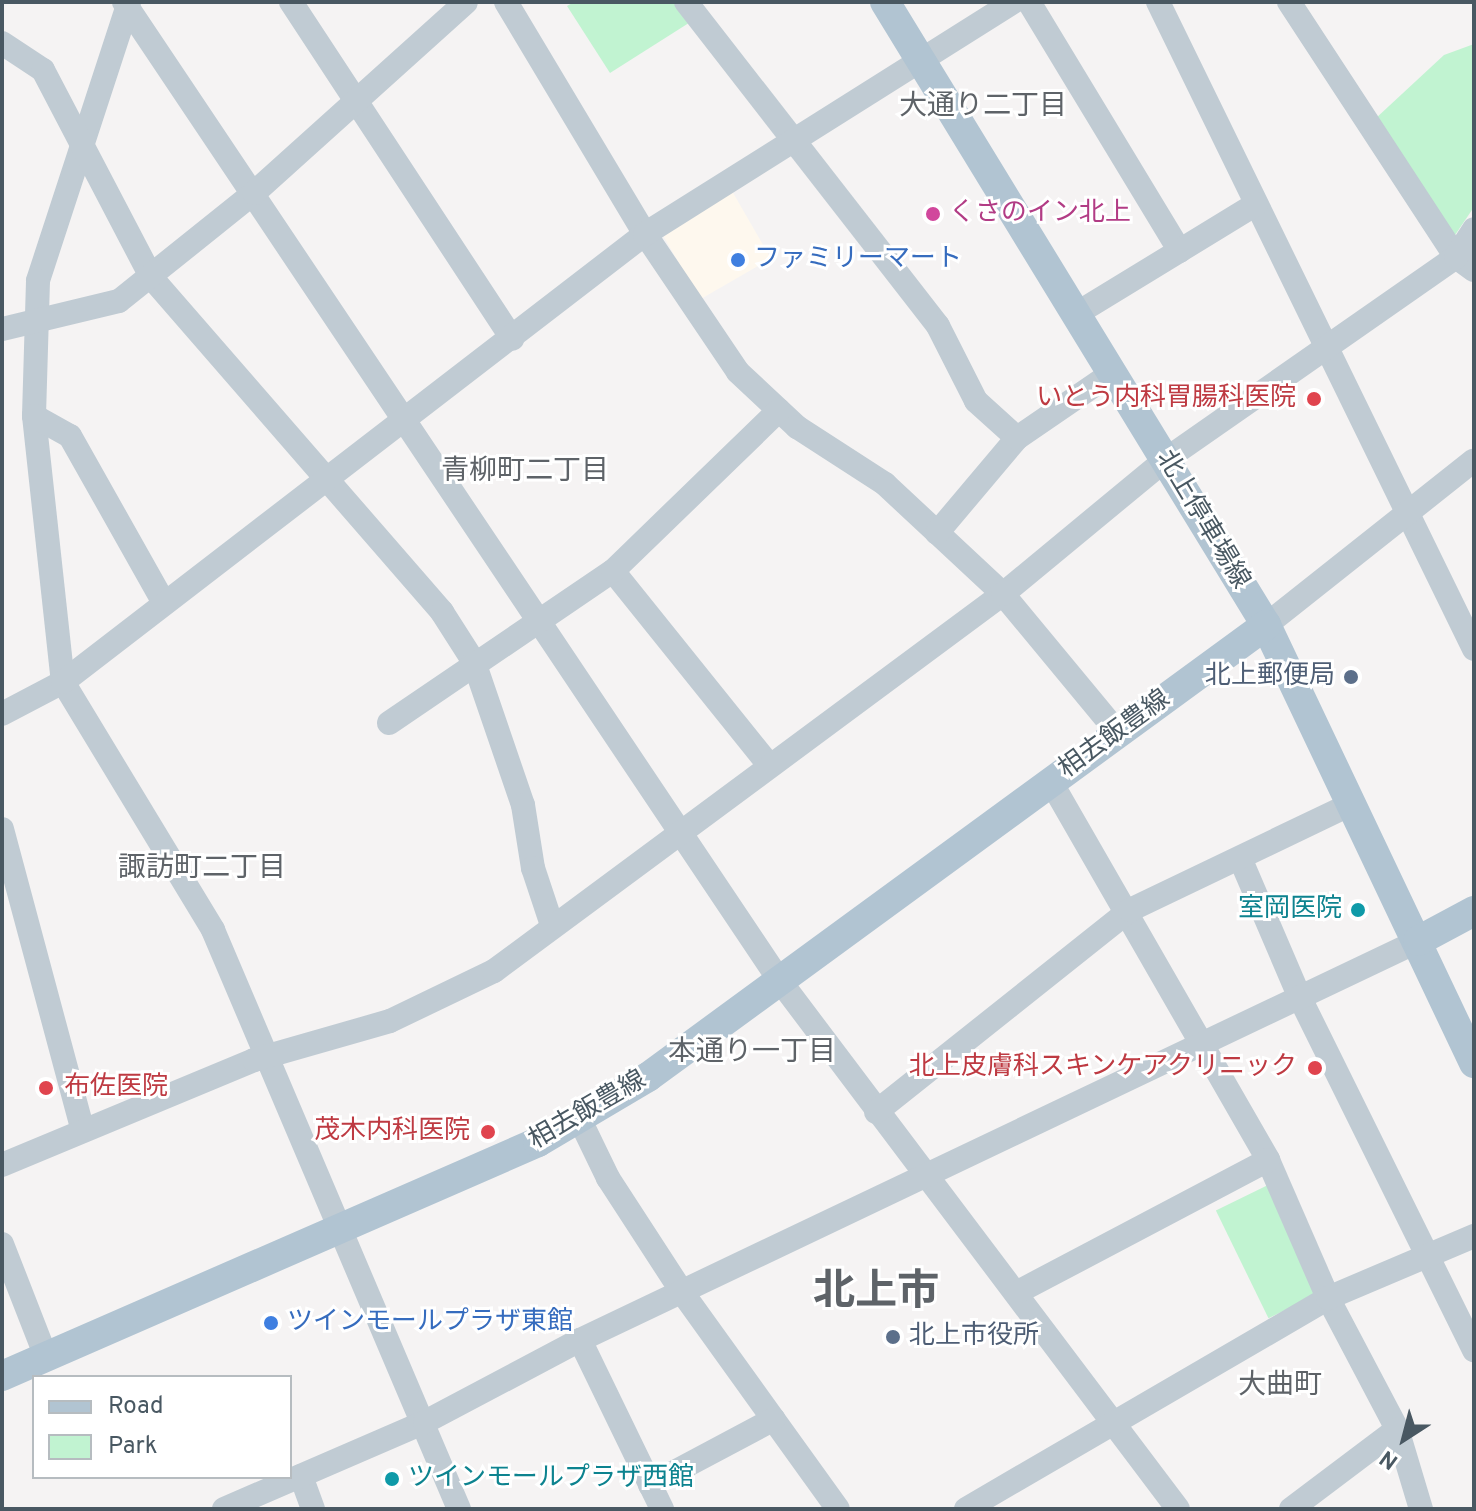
<!DOCTYPE html>
<html>
<head>
<meta charset="utf-8">
<style>
  body { margin:0 }
  #map { position:relative; width:1476px; height:1511px; overflow:hidden; background:#f5f3f3; font-family:Overpass,"Noto Sans JP",sans-serif }
  div>[style] { position:absolute }
  .commercial>* { inset:0; background:#fef8ee; transform-origin:0 0 }
  .green>* { inset:0; background:#c1f3d1; transform-origin:0 0 }
  .minor>* { height:24px; margin:-12px; padding:0 12px; transform-origin:12px; border-radius:12px; background:#c0cbd3 }
  .major>* { height:30px; margin:-15px; padding:0 15px; transform-origin:15px; border-radius:15px; background:#b1c4d2 }
  .dots>* { width:22px; height:22px; translate:-50% -50%; box-sizing:border-box; border:4px solid #fff; border-radius:50% }
  span { translate:-50% -50%; white-space:nowrap; text-align:center; line-height:1.15; -webkit-text-stroke:6px #fff; paint-order:stroke }
  .hotel-label { font-size:26px; color:#b23c85 }
  .left { translate:0 -50%; text-align:left }
  .shop-label { font-size:26px; color:#366cbe }
  .health-label { font-size:26px; color:#be3a42 }
  .right { translate:-100% -50%; text-align:right }
  .street-label { font-size:26px; color:#495862 }
  .service-label { font-size:26px; color:#4e5e75 }
  .culture-label { font-size:26px; color:#0d838f }
  .neighbourhood-label { font-size:28px; color:#5e6368 }
  .town-label { font-size:42px; color:#5e6368; font-weight:700 }
  .frame { position:absolute; inset:0; border:4px solid #495862; pointer-events:none }
  .legend { position:absolute; left:32px; top:1375px; width:260px; height:104px; box-sizing:border-box; background:#fff; border:2px solid #b6bcc0; margin:0; padding:10px 14px; list-style:none; font-size:24px; color:#495862 }
  .legend li { display:flex; align-items:center; gap:16px; height:40px }
  .legend b { width:40px; border:2px solid #b6bcc0 }
  .north { position:absolute; left:1364px; top:1399px; width:80px; height:80px; -webkit-text-stroke:6px #fff; paint-order:stroke; rotate:216deg; font-size:22px; font-weight:700; line-height:32px; text-align:center; color:#495862 }
  .north::after { content:''; display:block; margin:auto; width:28px; height:36px; background:#495862; clip-path:polygon(50% 0,100% 100%,50% 72%,0 100%) }
</style>
</head>
<body>
<div id="map">
  <div class="commercial">
    <i style="left:732px;top:191px;width:78px;height:82px;rotate:60deg"></i>
  </div>
  <div class="green">
    <i style="clip-path:polygon(574px 2px,677px 2px,692px 21px,610px 73px,567px 6px)"></i>
    <i style="clip-path:polygon(1474px 44px,1474px 207px,1453px 238px,1375px 119px,1444px 55px)"></i>
    <i style="left:1268px;top:1185px;width:120px;height:58px;rotate:64deg"></i>
  </div>
  <div class="minor">
    <i style="left:124px;top:2px;width:1178px;rotate:56.18deg"></i>
    <i style="left:780px;top:981px;width:661px;rotate:52.99deg"></i>
    <i style="left:129px;top:2px;width:293px;rotate:108.1deg"></i>
    <i style="left:38px;top:281px;width:135px;rotate:91.7deg"></i>
    <i style="left:34px;top:416px;width:268px;rotate:83.8deg"></i>
    <i style="left:63px;top:682px;width:290px;rotate:58.8deg"></i>
    <i style="left:213px;top:930px;width:629px;rotate:66.98deg"></i>
    <i style="left:291px;top:2px;width:403px;rotate:56.7deg"></i>
    <i style="left:506px;top:2px;width:270px;rotate:59.1deg"></i>
    <i style="left:645px;top:234px;width:166px;rotate:56deg"></i>
    <i style="left:738px;top:372px;width:81px;rotate:43deg"></i>
    <i style="left:797px;top:427px;width:105px;rotate:32.9deg"></i>
    <i style="left:885px;top:484px;width:161px;rotate:43deg"></i>
    <i style="left:1003px;top:594px;width:180px;rotate:50.4deg"></i>
    <i style="left:686px;top:2px;width:410px;rotate:52.1deg"></i>
    <i style="left:938px;top:326px;width:84px;rotate:63.1deg"></i>
    <i style="left:976px;top:401px;width:55px;rotate:42.1deg"></i>
    <i style="left:1029px;top:2px;width:291px;rotate:58.8deg"></i>
    <i style="left:1158px;top:2px;width:720px;rotate:63.97deg"></i>
    <i style="left:1289px;top:2px;width:305px;rotate:56.8deg"></i>
    <i style="left:1456px;top:257px;width:22px;rotate:36deg"></i>
    <i style="left:2px;top:43px;width:49px;rotate:33.4deg"></i>
    <i style="left:43px;top:70px;width:233px;rotate:62.4deg"></i>
    <i style="left:151px;top:277px;width:444px;rotate:49deg"></i>
    <i style="left:442px;top:612px;width:59px;rotate:57.4deg"></i>
    <i style="left:474px;top:662px;width:151px;rotate:71.1deg"></i>
    <i style="left:523px;top:805px;width:64px;rotate:81deg"></i>
    <i style="left:533px;top:868px;width:60px;rotate:71.6deg"></i>
    <i style="left:1076px;top:314px;width:211px;rotate:-31.4deg"></i>
    <i style="left:2px;top:329px;width:120px;rotate:-13.5deg"></i>
    <i style="left:119px;top:301px;width:173px;rotate:-38.7deg"></i>
    <i style="left:254px;top:193px;width:285px;rotate:-42deg"></i>
    <i style="left:34px;top:416px;width:41px;rotate:29.1deg"></i>
    <i style="left:70px;top:436px;width:192px;rotate:60.6deg"></i>
    <i style="left:937px;top:533px;width:124px;rotate:-49.9deg"></i>
    <i style="left:1017px;top:438px;width:115px;rotate:-34.4deg"></i>
    <i style="left:613px;top:571px;width:250px;rotate:51.2deg"></i>
    <i style="left:1266px;top:625px;width:265px;rotate:-38.4deg"></i>
    <i style="left:2px;top:714px;width:69px;rotate:-27.7deg"></i>
    <i style="left:63px;top:682px;width:734px;rotate:-37.59deg"></i>
    <i style="left:645px;top:234px;width:436px;rotate:-32.2deg"></i>
    <i style="left:389px;top:723px;width:271px;rotate:-34.2deg"></i>
    <i style="left:613px;top:571px;width:231px;rotate:-44.1deg"></i>
    <i style="left:1051px;top:782px;width:436px;rotate:60.1deg"></i>
    <i style="left:1268px;top:1160px;width:150px;rotate:66.5deg"></i>
    <i style="left:1328px;top:1298px;width:148px;rotate:62.2deg"></i>
    <i style="left:1397px;top:1429px;width:84px;rotate:73.3deg"></i>
    <i style="left:2px;top:829px;width:310px;rotate:75deg"></i>
    <i style="left:1240px;top:858px;width:152px;rotate:66.8deg"></i>
    <i style="left:1300px;top:998px;width:393px;rotate:63.7deg"></i>
    <i style="left:876px;top:1112px;width:325px;rotate:-38.5deg"></i>
    <i style="left:1130px;top:910px;width:243px;rotate:-25.6deg"></i>
    <i style="left:579px;top:1118px;width:67px;rotate:64.2deg"></i>
    <i style="left:608px;top:1178px;width:136px;rotate:57deg"></i>
    <i style="left:682px;top:1292px;width:267px;rotate:54.3deg"></i>
    <i style="left:2px;top:1165px;width:273px;rotate:-22.6deg"></i>
    <i style="left:254px;top:1060px;width:141px;rotate:-16deg"></i>
    <i style="left:390px;top:1021px;width:115px;rotate:-25.7deg"></i>
    <i style="left:494px;top:971px;width:633px;rotate:-36.53deg"></i>
    <i style="left:1003px;top:594px;width:210px;rotate:-39.6deg"></i>
    <i style="left:1165px;top:460px;width:355px;rotate:-34.9deg"></i>
    <i style="left:1456px;top:257px;width:33px;rotate:-57deg"></i>
    <i style="left:2px;top:1244px;width:121px;rotate:68.7deg"></i>
    <i style="left:1016px;top:1293px;width:285px;rotate:-27.8deg"></i>
    <i style="left:580px;top:1340px;width:188px;rotate:64.1deg"></i>
    <i style="left:301px;top:1476px;width:35px;rotate:70deg"></i>
    <i style="left:650px;top:1485px;width:140px;rotate:-28deg"></i>
    <i style="left:224px;top:1509px;width:219px;rotate:-23.4deg"></i>
    <i style="left:425px;top:1422px;width:175px;rotate:-27.9deg"></i>
    <i style="left:580px;top:1340px;width:928px;rotate:-25.46deg"></i>
    <i style="left:966px;top:1509px;width:419px;rotate:-30.2deg"></i>
    <i style="left:1328px;top:1298px;width:159px;rotate:-23deg"></i>
    <i style="left:1291px;top:1509px;width:133px;rotate:-37deg"></i>
  </div>
  <div class="major">
    <i style="left:885px;top:2px;width:730px;rotate:58.55deg"></i>
    <i style="left:1266px;top:625px;width:485px;rotate:64.6deg"></i>
    <i style="left:1418px;top:941px;width:64px;rotate:-28.2deg"></i>
    <i style="left:2px;top:1376px;width:585px;rotate:-23.58deg"></i>
    <i style="left:538px;top:1142px;width:128px;rotate:-30.6deg"></i>
    <i style="left:648px;top:1077px;width:766px;rotate:-36.18deg"></i>
  </div>
  <div class="dots">
    <i style="left:933px;top:214px;background:#d1479c"></i>
    <i style="left:738px;top:260px;background:#3f7fe0"></i>
    <i style="left:1314px;top:399px;background:#e0444e"></i>
    <i style="left:1351px;top:677px;background:#5c6f8a"></i>
    <i style="left:1358px;top:910px;background:#0f9aa8"></i>
    <i style="left:1315px;top:1068px;background:#e0444e"></i>
    <i style="left:46px;top:1088px;background:#e0444e"></i>
    <i style="left:488px;top:1132px;background:#e0444e"></i>
    <i style="left:271px;top:1323px;background:#3f7fe0"></i>
    <i style="left:893px;top:1337px;background:#5c6f8a"></i>
    <i style="left:392px;top:1479px;background:#0f9aa8"></i>
  </div>
  <div class="hotel-label">
    <span class="left" style="left:949px;top:214px">くさのイン北上</span>
  </div>
  <div class="shop-label">
    <span class="left" style="left:754px;top:260px">ファミリーマート</span>
    <span class="left" style="left:287px;top:1323px">ツインモールプラザ東館</span>
  </div>
  <div class="health-label">
    <span class="right" style="left:1296px;top:399px">いとう内科胃腸科医院</span>
    <span class="right" style="left:1297px;top:1068px">北上皮膚科スキンケアクリニック</span>
    <span class="left" style="left:64px;top:1088px">布佐医院</span>
    <span class="right" style="left:470px;top:1132px">茂木内科医院</span>
  </div>
  <div class="street-label">
    <span style="left:1202px;top:520px;rotate:59deg">北上停車場線</span>
    <span style="left:1115px;top:735px;rotate:-36deg">相去飯豊線</span>
    <span style="left:588px;top:1111px;rotate:-30deg">相去飯豊線</span>
  </div>
  <div class="service-label">
    <span class="right" style="left:1335px;top:677px">北上郵便局</span>
    <span class="left" style="left:909px;top:1337px">北上市役所</span>
  </div>
  <div class="culture-label">
    <span class="right" style="left:1342px;top:910px">室岡医院</span>
    <span class="left" style="left:408px;top:1479px">ツインモールプラザ西館</span>
  </div>
  <div class="neighbourhood-label">
    <span style="left:983px;top:107px">大通り二丁目</span>
    <span style="left:525px;top:472px">青柳町二丁目</span>
    <span style="left:202px;top:869px">諏訪町二丁目</span>
    <span style="left:752px;top:1053px">本通り一丁目</span>
    <span style="left:1280px;top:1386px">大曲町</span>
  </div>
  <div class="town-label">
    <span style="left:876px;top:1294px">北上市</span>
  </div>
  <div class="frame"></div>
  <ul class="legend">
  <li><b style="height:10px;background:#b1c4d2"></b>Road</li>
  <li><b style="height:22px;background:#c1f3d1"></b>Park</li>
  </ul>
  <div class="north">N</div>
</div>
</body>
</html>
